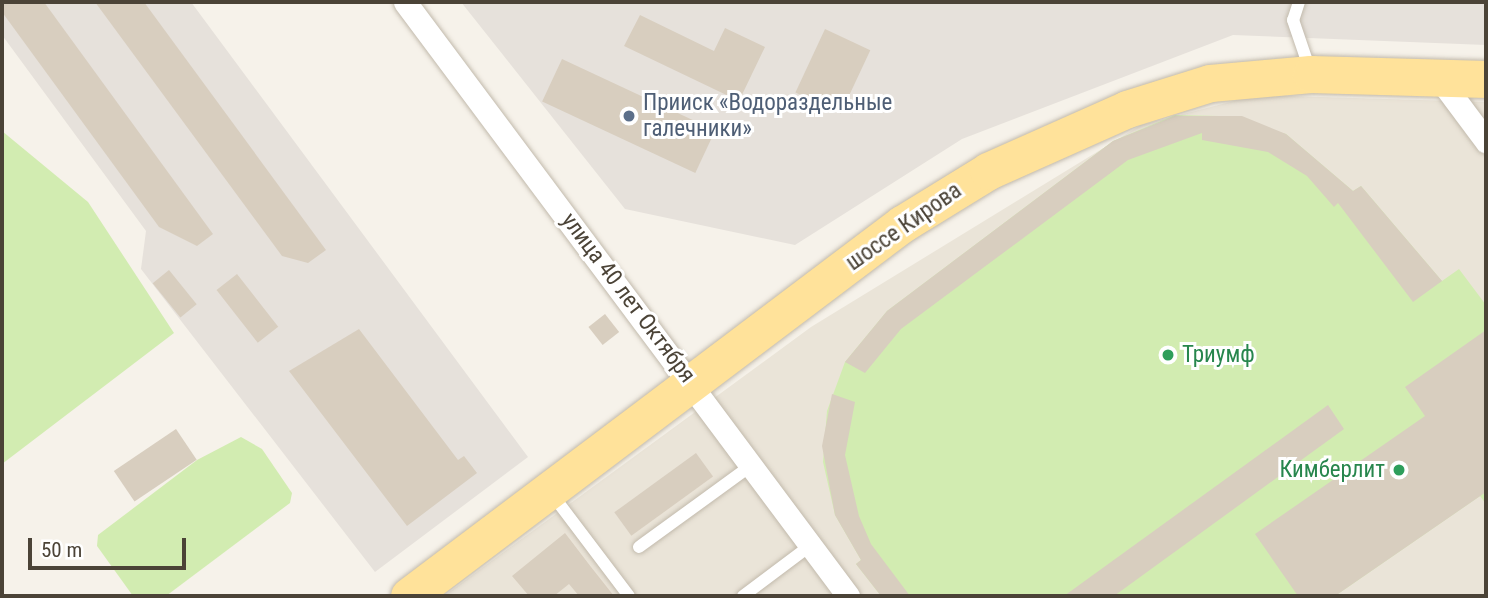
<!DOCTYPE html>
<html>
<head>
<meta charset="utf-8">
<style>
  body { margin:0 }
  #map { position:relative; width:1488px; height:598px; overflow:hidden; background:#f6f2ea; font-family:"Roboto Condensed",sans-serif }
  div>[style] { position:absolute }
  .residential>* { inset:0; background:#eae4d8 }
  .industrial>* { inset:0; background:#e6e1db }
  .green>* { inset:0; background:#d2ecb1 }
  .building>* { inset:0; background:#d8cebf; transform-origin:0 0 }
  .roads { filter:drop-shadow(0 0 2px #c2baac) drop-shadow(0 0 2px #c2baac) }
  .service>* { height:12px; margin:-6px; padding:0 6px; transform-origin:6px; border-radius:6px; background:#fff }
  .minor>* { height:23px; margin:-11.5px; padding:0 11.5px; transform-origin:11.5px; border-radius:11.5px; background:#fff }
  .primary>* { height:37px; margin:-18.5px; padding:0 18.5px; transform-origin:18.5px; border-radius:18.5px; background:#ffe29a }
  .dots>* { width:19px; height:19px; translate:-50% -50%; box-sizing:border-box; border:4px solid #fff; border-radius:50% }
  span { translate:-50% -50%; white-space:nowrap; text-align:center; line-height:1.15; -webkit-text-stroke:6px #fff; paint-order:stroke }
  .service-label { font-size:23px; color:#4e5e75 }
  .left { translate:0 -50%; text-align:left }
  .street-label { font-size:23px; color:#4b4337 }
  .leisure-label { font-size:23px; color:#27864d }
  .right { translate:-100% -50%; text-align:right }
  .frame { position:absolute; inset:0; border:4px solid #4b4337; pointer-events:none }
  .scale { position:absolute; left:28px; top:538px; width:158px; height:32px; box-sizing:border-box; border:4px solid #4b4337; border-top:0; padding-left:9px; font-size:21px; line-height:24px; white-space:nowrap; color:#4b4337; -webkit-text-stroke:5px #fff; paint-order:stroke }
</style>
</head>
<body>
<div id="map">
  <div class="residential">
    <i style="clip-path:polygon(1257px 95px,1486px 102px,1486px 596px,444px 596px,811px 327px,1141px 125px)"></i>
  </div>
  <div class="industrial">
    <i style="clip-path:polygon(2px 2px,191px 2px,528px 457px,375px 572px,141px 269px,146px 231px,2px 35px)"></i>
    <i style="clip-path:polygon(461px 2px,1486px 2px,1486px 45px,1233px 35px,962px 139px,795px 245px,625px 209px)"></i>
  </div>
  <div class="green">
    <i style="clip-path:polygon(1175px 115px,1219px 116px,1286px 134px,1353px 191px,1361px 186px,1442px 281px,1459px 269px,1486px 305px,1486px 504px,1480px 496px,1335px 596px,881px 596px,856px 564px,861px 560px,835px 515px,823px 462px,827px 411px,845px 362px,887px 311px,1113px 141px)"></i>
    <i style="clip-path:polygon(2px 131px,88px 202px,174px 333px,2px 464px)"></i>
    <i style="clip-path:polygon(241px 437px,262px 449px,292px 493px,290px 503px,166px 596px,133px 596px,97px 546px,98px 535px,197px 460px)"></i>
  </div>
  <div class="building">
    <i style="clip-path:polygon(2px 2px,44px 2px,213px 234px,197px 246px,159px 227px,2px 12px)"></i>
    <i style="clip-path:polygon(95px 2px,144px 2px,326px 250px,308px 263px,282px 256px)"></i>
    <i style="clip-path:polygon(640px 15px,714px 51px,725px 28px,765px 47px,739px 101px,624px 46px)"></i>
    <i style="left:825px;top:29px;width:50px;height:70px;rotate:25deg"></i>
    <i style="left:562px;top:59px;width:169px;height:47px;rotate:25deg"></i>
    <i style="clip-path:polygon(1175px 116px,1242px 116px,1286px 134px,1353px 191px,1361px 186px,1442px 281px,1413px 302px,1338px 203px,1334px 207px,1307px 176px,1268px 152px,1202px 140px,1202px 133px,1128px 160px,901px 329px,865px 373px,845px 362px,887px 311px,1113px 141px)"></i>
    <i style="left:169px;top:270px;width:44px;height:21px;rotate:51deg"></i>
    <i style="left:237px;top:274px;width:67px;height:26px;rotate:52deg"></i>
    <i style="left:605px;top:314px;width:23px;height:21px;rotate:52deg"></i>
    <i style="clip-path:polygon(359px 329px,458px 460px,464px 456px,477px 473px,407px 526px,289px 371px)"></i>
    <i style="clip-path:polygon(1486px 330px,1486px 492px,1335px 596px,1298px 596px,1255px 534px,1425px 416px,1405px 387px)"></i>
    <i style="clip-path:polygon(832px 394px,855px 402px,845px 455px,859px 516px,871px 544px,910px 596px,881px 596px,856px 564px,861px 560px,835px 515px,822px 446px)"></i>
    <i style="clip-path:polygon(1328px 405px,1344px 429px,1114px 596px,1064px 596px)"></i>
    <i style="left:176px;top:429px;width:37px;height:75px;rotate:56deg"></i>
    <i style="left:696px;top:453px;width:29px;height:101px;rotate:54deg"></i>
    <i style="clip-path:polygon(565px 533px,591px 567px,614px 596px,579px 596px,569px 584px,554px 596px,529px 596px,512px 576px)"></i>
  </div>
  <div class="roads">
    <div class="service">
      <i style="left:1299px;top:2px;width:19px;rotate:108deg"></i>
      <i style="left:1293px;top:20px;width:53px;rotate:71.2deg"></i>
      <i style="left:551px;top:493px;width:129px;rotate:52.9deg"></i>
      <i style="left:639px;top:547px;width:140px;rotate:-36deg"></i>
      <i style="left:743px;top:596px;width:85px;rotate:-36.9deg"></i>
    </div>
    <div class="minor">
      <i style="left:405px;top:2px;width:741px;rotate:53.28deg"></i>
      <i style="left:1439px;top:78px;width:79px;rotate:53.3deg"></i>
    </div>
    <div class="primary">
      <i style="left:409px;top:596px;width:618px;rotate:-37.04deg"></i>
      <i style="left:902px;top:224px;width:101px;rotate:-31.6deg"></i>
      <i style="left:988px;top:171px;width:152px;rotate:-24deg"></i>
      <i style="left:1127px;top:109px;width:87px;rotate:-17.4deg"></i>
      <i style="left:1210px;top:83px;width:101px;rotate:-5.1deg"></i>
      <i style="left:1311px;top:74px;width:175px;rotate:1.6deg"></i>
    </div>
  </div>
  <div class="dots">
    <i style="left:629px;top:116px;background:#5c6f8a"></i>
    <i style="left:1168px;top:355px;background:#2e9e5b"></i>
    <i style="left:1399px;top:470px;background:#2e9e5b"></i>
  </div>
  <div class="service-label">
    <span class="left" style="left:643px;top:116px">Прииск «Водораздельные<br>галечники»</span>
  </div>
  <div class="street-label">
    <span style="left:904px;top:227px;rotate:-35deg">шоссе Кирова</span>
    <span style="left:628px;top:298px;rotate:53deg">улица 40 лет Октября</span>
  </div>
  <div class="leisure-label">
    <span class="left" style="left:1182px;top:355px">Триумф</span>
    <span class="right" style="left:1385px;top:470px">Кимберлит</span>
  </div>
  <div class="frame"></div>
  <div class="scale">50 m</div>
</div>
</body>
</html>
